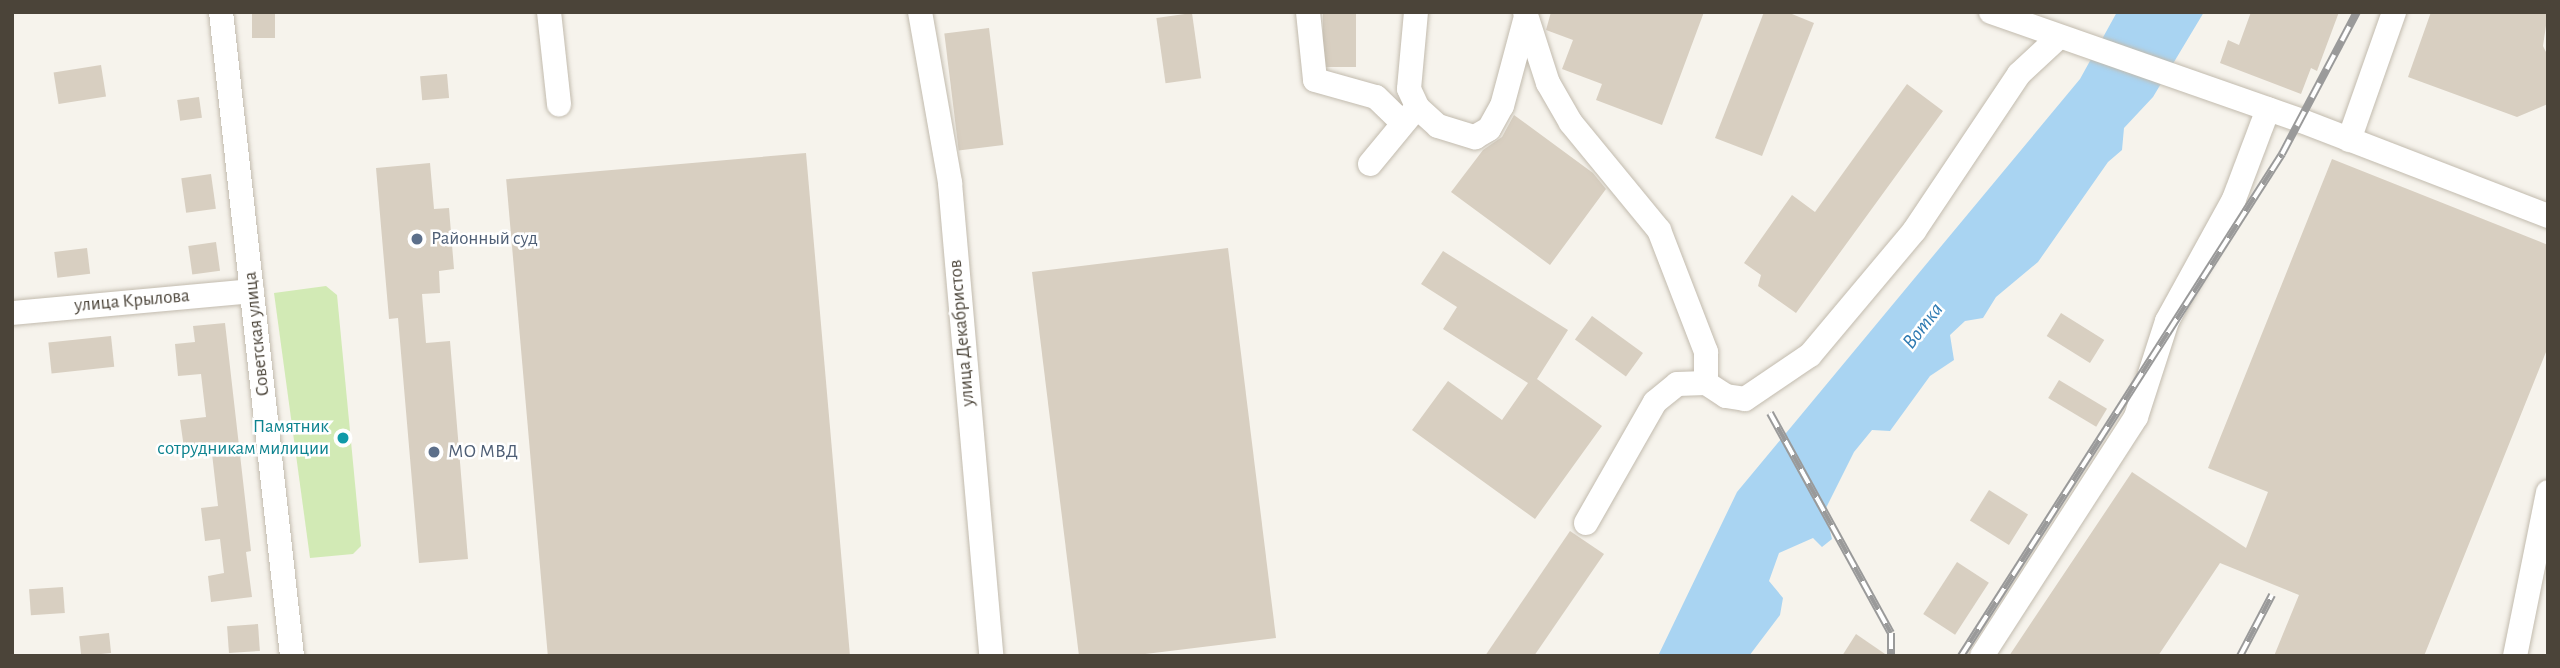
<!DOCTYPE html>
<html>
<head>
<meta charset="utf-8">
<style>
  body { margin:0 }
  #map { position:relative; width:2560px; height:668px; overflow:hidden; background:#f6f3ec; font-family:"Alegreya Sans",sans-serif }
  div>[style] { position:absolute }
  .green>* { inset:0; background:#d2eab5 }
  .water>* { inset:0; background:#a9d4f2 }
  .building>* { inset:0; background:#d8cfc1; transform-origin:0 0 }
  .roads { filter:drop-shadow(0 0 2px #c2bbae) drop-shadow(0 0 2px #c2bbae) }
  .minor>* { height:24px; margin:-12px; padding:0 12px; transform-origin:12px; border-radius:12px; background:#fff }
  .rail>* { height:8px; margin-top:-4px; transform-origin:0; background:repeating-linear-gradient(90deg,#fff 0 16px,#9a9a9a 0 32px); box-sizing:border-box; border-block:2px solid #9a9a9a }
  .dots>* { width:19px; height:19px; translate:-50% -50%; box-sizing:border-box; border:4px solid #fff; border-radius:50% }
  span { translate:-50% -50%; white-space:nowrap; text-align:center; line-height:1.15; -webkit-text-stroke:5px #fff; paint-order:stroke }
  .service-label { font-size:19px; color:#4e5e75 }
  .left { translate:0 -50%; text-align:left }
  .street-label { font-size:19px; color:#4b4439 }
  .culture-label { font-size:19px; color:#0d838f }
  .right { translate:-100% -50%; text-align:right }
  .water-label { font-size:21px; color:#2e7ab2; font-style:italic }
  .frame { position:absolute; inset:0; border:14px solid #4b4439; pointer-events:none }
</style>
</head>
<body>
<div id="map">
  <div class="green">
    <i style="clip-path:polygon(326px 286px,337px 295px,361px 546px,353px 554px,310px 558px,274px 293px)"></i>
  </div>
  <div class="water">
    <i style="clip-path:polygon(2117px 12px,2204px 12px,2153px 97px,2124px 128px,2122px 150px,2108px 162px,2038px 262px,1996px 297px,1983px 318px,1965px 321px,1950px 335px,1954px 360px,1930px 376px,1890px 431px,1872px 430px,1854px 452px,1825px 510px,1832px 539px,1822px 547px,1813px 538px,1779px 553px,1769px 581px,1783px 598px,1780px 615px,1749px 656px,1658px 656px,1737px 492px,2080px 79px)"></i>
  </div>
  <div class="building">
    <i style="left:252px;top:12px;width:23px;height:26px"></i>
    <i style="left:1323px;top:12px;width:33px;height:55px"></i>
    <i style="clip-path:polygon(1551px 12px,1704px 12px,1662px 125px,1596px 100px,1602px 84px,1562px 69px,1573px 40px,1546px 30px)"></i>
    <i style="clip-path:polygon(1764px 12px,1787px 12px,1814px 23px,1762px 156px,1715px 138px)"></i>
    <i style="clip-path:polygon(2251px 12px,2339px 12px,2317px 71px,2311px 68px,2301px 94px,2220px 63px,2228px 40px,2239px 45px)"></i>
    <i style="clip-path:polygon(2431px 12px,2548px 12px,2543px 46px,2548px 56px,2548px 104px,2517px 117px,2408px 77px)"></i>
    <i style="left:1192px;top:13px;width:66px;height:36px;rotate:82deg"></i>
    <i style="left:989px;top:28px;width:118px;height:45px;rotate:83deg"></i>
    <i style="left:101px;top:65px;width:32px;height:48px;rotate:81deg"></i>
    <i style="left:447px;top:74px;width:24px;height:27px;rotate:85deg"></i>
    <i style="clip-path:polygon(1907px 84px,1943px 111px,1796px 313px,1758px 286px,1761px 275px,1744px 263px,1792px 195px,1815px 212px)"></i>
    <i style="left:199px;top:97px;width:21px;height:22px;rotate:82deg"></i>
    <i style="clip-path:polygon(1514px 115px,1593px 173px,1606px 189px,1550px 265px,1451px 192px,1483px 150px,1502px 137px)"></i>
    <i style="left:806px;top:153px;width:505px;height:301px;rotate:85deg"></i>
    <i style="clip-path:polygon(2332px 159px,2548px 245px,2548px 347px,2424px 656px,2274px 656px,2299px 595px,2220px 563px,2158px 656px,2009px 656px,2132px 472px,2246px 548px,2268px 492px,2208px 468px)"></i>
    <i style="clip-path:polygon(430px 163px,434px 209px,449px 208px,454px 269px,439px 271px,440px 293px,422px 294px,426px 343px,450px 341px,468px 559px,419px 563px,398px 318px,389px 319px,376px 168px)"></i>
    <i style="left:211px;top:174px;width:35px;height:30px;rotate:82deg"></i>
    <i style="left:216px;top:242px;width:29px;height:28px;rotate:82deg"></i>
    <i style="left:87px;top:248px;width:26px;height:33px;rotate:83deg"></i>
    <i style="clip-path:polygon(1228px 248px,1276px 638px,1129px 656px,1079px 656px,1032px 272px)"></i>
    <i style="clip-path:polygon(1443px 251px,1568px 330px,1537px 379px,1602px 426px,1535px 519px,1412px 430px,1448px 381px,1502px 420px,1528px 383px,1443px 329px,1457px 307px,1421px 284px)"></i>
    <i style="left:2061px;top:313px;width:51px;height:27px;rotate:32deg"></i>
    <i style="left:1592px;top:316px;width:63px;height:29px;rotate:36deg"></i>
    <i style="clip-path:polygon(225px 323px,251px 551px,246px 552px,252px 597px,211px 602px,208px 576px,224px 573px,220px 539px,205px 541px,201px 508px,218px 506px,211px 445px,184px 448px,180px 420px,206px 417px,201px 374px,178px 376px,175px 344px,195px 342px,193px 326px)"></i>
    <i style="left:111px;top:336px;width:31px;height:63px;rotate:84deg"></i>
    <i style="left:2059px;top:380px;width:56px;height:21px;rotate:31deg"></i>
    <i style="left:1989px;top:490px;width:46px;height:36px;rotate:32deg"></i>
    <i style="clip-path:polygon(1570px 531px,1604px 554px,1534px 656px,1485px 656px)"></i>
    <i style="left:1957px;top:562px;width:38px;height:62px;rotate:33deg"></i>
    <i style="left:63px;top:587px;width:26px;height:34px;rotate:86deg"></i>
    <i style="left:258px;top:624px;width:27px;height:31px;rotate:86deg"></i>
    <i style="left:109px;top:633px;width:20px;height:30px;rotate:84deg"></i>
    <i style="clip-path:polygon(1856px 634px,1888px 656px,1842px 656px)"></i>
  </div>
  <div class="roads">
    <div class="minor">
      <i style="left:221px;top:12px;width:648px;rotate:83.71deg"></i>
      <i style="left:549px;top:12px;width:93px;rotate:83.8deg"></i>
      <i style="left:920px;top:12px;width:174px;rotate:80deg"></i>
      <i style="left:950px;top:183px;width:475px;rotate:85deg"></i>
      <i style="left:1308px;top:12px;width:68px;rotate:84.1deg"></i>
      <i style="left:1315px;top:80px;width:63px;rotate:15.6deg"></i>
      <i style="left:1376px;top:97px;width:36px;rotate:44deg"></i>
      <i style="left:1416px;top:12px;width:77px;rotate:95.2deg"></i>
      <i style="left:1409px;top:89px;width:21px;rotate:65deg"></i>
      <i style="left:1418px;top:108px;width:27px;rotate:42deg"></i>
      <i style="left:1438px;top:126px;width:39px;rotate:17deg"></i>
      <i style="left:1475px;top:137px;width:16px;rotate:-30deg"></i>
      <i style="left:1489px;top:129px;width:26px;rotate:-61deg"></i>
      <i style="left:1502px;top:106px;width:89px;rotate:-75deg"></i>
      <i style="left:1525px;top:12px;width:75px;rotate:72.1deg"></i>
      <i style="left:1548px;top:83px;width:46px;rotate:60.1deg"></i>
      <i style="left:1571px;top:123px;width:139px;rotate:50.6deg"></i>
      <i style="left:1659px;top:230px;width:131px;rotate:68.9deg"></i>
      <i style="left:1706px;top:352px;width:31px;rotate:90deg"></i>
      <i style="left:1991px;top:12px;width:330px;rotate:19.3deg"></i>
      <i style="left:2302px;top:121px;width:264px;rotate:21.1deg"></i>
      <i style="left:2349px;top:140px;width:136px;rotate:-70.6deg"></i>
      <i style="left:1370px;top:164px;width:66px;rotate:-50.5deg"></i>
      <i style="left:12px;top:313px;width:241px;rotate:-5.2deg"></i>
      <i style="left:1586px;top:523px;width:139px;rotate:-60.3deg"></i>
      <i style="left:1655px;top:402px;width:28px;rotate:-39deg"></i>
      <i style="left:1677px;top:384px;width:29px;rotate:-2deg"></i>
      <i style="left:1706px;top:383px;width:24px;rotate:33deg"></i>
      <i style="left:1726px;top:396px;width:19px;rotate:9deg"></i>
      <i style="left:1745px;top:399px;width:78px;rotate:-34.1deg"></i>
      <i style="left:1810px;top:355px;width:162px;rotate:-50deg"></i>
      <i style="left:1914px;top:231px;width:189px;rotate:-56.2deg"></i>
      <i style="left:2019px;top:74px;width:54px;rotate:-42.8deg"></i>
      <i style="left:1982px;top:656px;width:284px;rotate:-57.2deg"></i>
      <i style="left:2136px;top:417px;width:101px;rotate:-72.1deg"></i>
      <i style="left:2167px;top:321px;width:139px;rotate:-61.2deg"></i>
      <i style="left:2234px;top:199px;width:96px;rotate:-69.3deg"></i>
      <i style="left:2515px;top:656px;width:167px;rotate:-78.6deg"></i>
    </div>
  </div>
  <div class="rail">
    <i style="left:1770px;top:413px;width:251px;rotate:61.2deg"></i>
    <i style="left:1891px;top:633px;width:23px;rotate:90deg"></i>
    <i style="left:1961px;top:656px;width:596px;rotate:-57.4deg"></i>
    <i style="left:2282px;top:154px;width:161px;rotate:-62.2deg"></i>
    <i style="left:2240px;top:656px;width:69px;rotate:-62.3deg"></i>
  </div>
  <div class="dots">
    <i style="left:417px;top:239px;background:#5c6f8a"></i>
    <i style="left:343px;top:438px;background:#0f9aa8"></i>
    <i style="left:434px;top:452px;background:#5c6f8a"></i>
  </div>
  <div class="service-label">
    <span class="left" style="left:431px;top:239px">Районный суд</span>
    <span class="left" style="left:448px;top:452px">МО МВД</span>
  </div>
  <div class="street-label">
    <span style="left:132px;top:301px;rotate:-5deg">улица Крылова</span>
    <span style="left:962px;top:333px;rotate:-95deg">улица Декабристов</span>
    <span style="left:257px;top:334px;rotate:-96deg">Советская улица</span>
  </div>
  <div class="culture-label">
    <span class="right" style="left:329px;top:438px">Памятник<br>сотрудникам милиции</span>
  </div>
  <div class="water-label">
    <span style="left:1923px;top:326px;rotate:-52deg">Вотка</span>
  </div>
  <div class="frame"></div>
</div>
</body>
</html>
